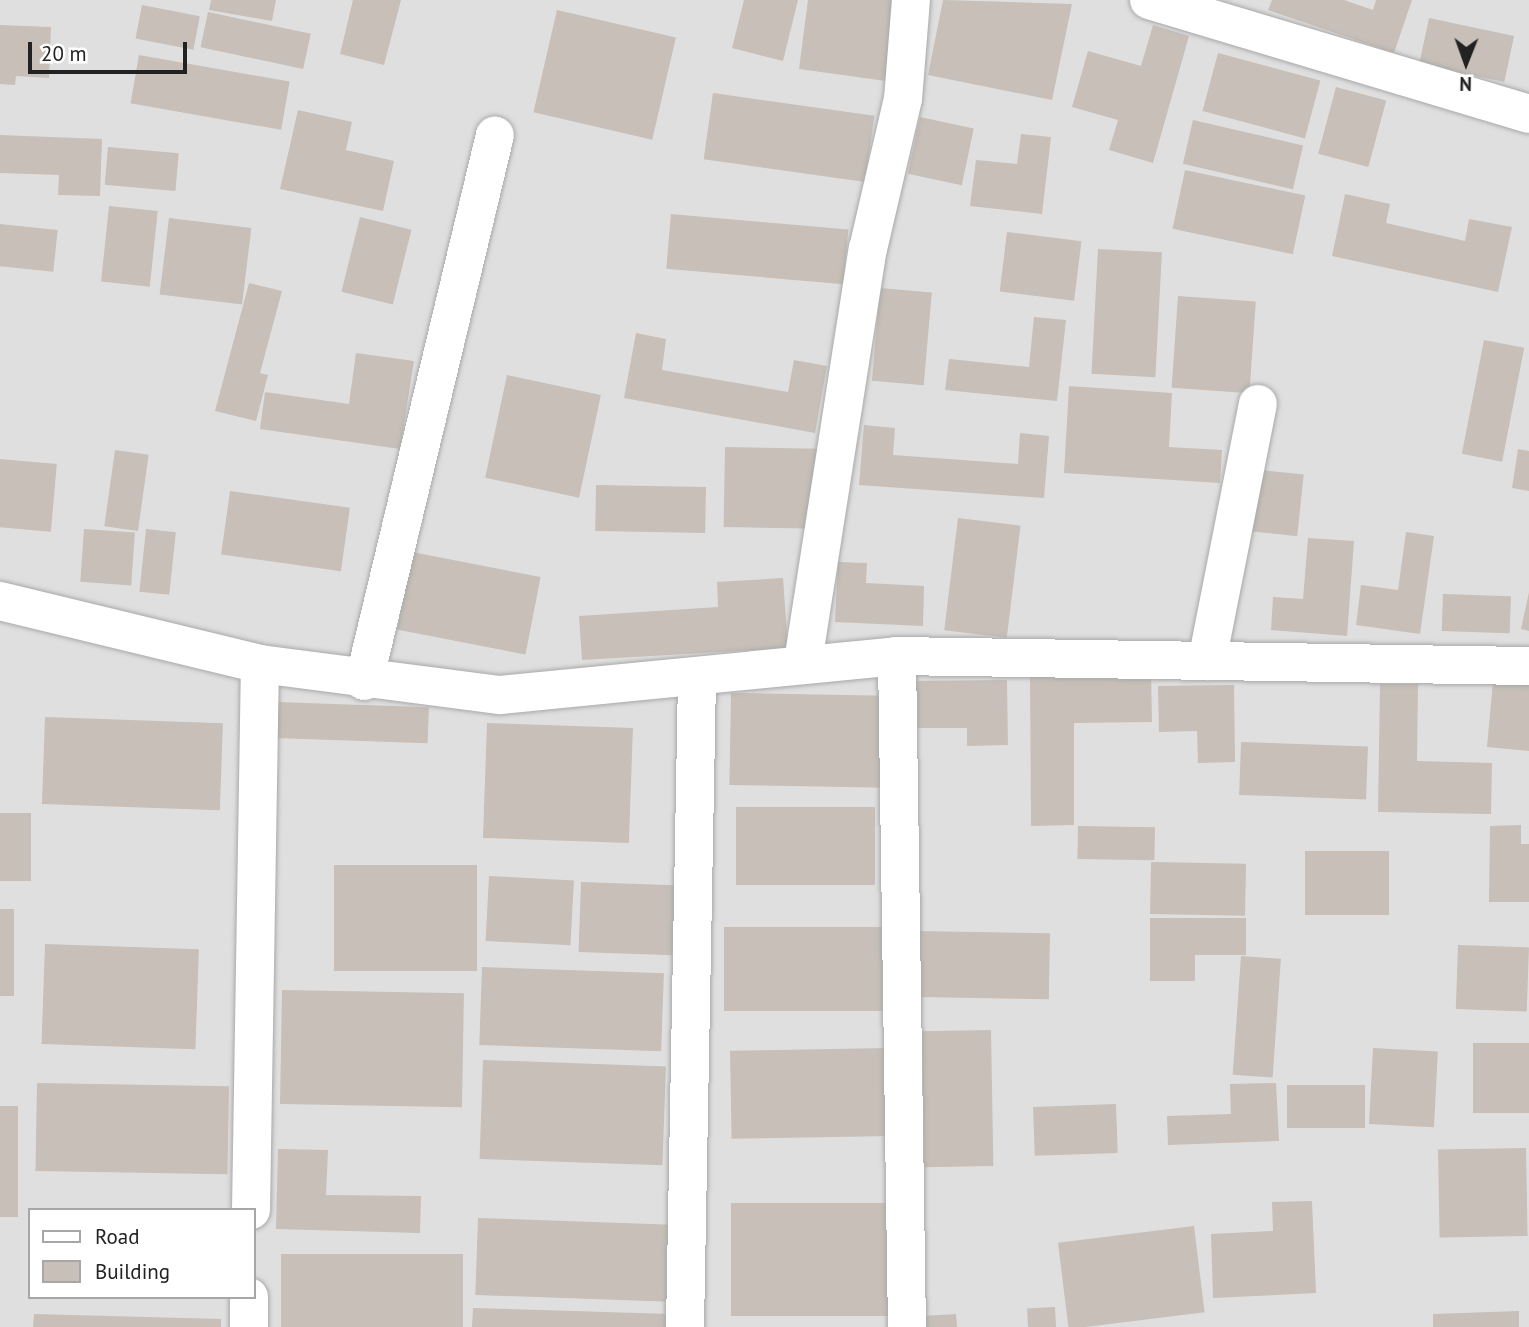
<!DOCTYPE html>
<html>
<head>
<meta charset="utf-8">
<style>
  body { margin:0 }
  #map { position:relative; width:1529px; height:1327px; overflow:hidden; background:#f2efe9; font-family:"PT Sans",sans-serif }
  div>[style] { position:absolute }
  .residential>* { inset:0; background:#e0dfdf }
  .building>* { inset:0; background:#c7bfb8; transform-origin:0 0 }
  .roads { filter:drop-shadow(0 0 2px #a9a9a9) drop-shadow(0 0 2px #a9a9a9) }
  .minor>* { height:38px; margin:-19px; padding:0 19px; transform-origin:19px; border-radius:19px; background:#fff }
  span { translate:-50% -50%; white-space:nowrap; text-align:center; line-height:1.15; -webkit-text-stroke:7px #fff; paint-order:stroke }
  .legend { position:absolute; left:28px; top:1208px; width:228px; height:91px; box-sizing:border-box; background:#fff; border:2px solid #a7a7a7; margin:0; padding:9px 12px; list-style:none; font-size:21px; color:#222 }
  .legend li { display:flex; align-items:center; gap:14px; height:35px }
  .legend b { width:35px; border:2px solid #a7a7a7 }
  .north { position:absolute; left:1431px; top:28px; width:70px; height:70px; -webkit-text-stroke:5px #fff; paint-order:stroke; rotate:181deg; font-size:19px; font-weight:700; line-height:28px; text-align:center; color:#222 }
  .north::after { content:''; display:block; margin:auto; width:24px; height:32px; background:#222; clip-path:polygon(50% 0,100% 100%,50% 72%,0 100%) }
  .scale { position:absolute; left:28px; top:42px; width:159px; height:32px; box-sizing:border-box; border:4px solid #222; border-top:0; padding-left:9px; font-size:21px; line-height:24px; white-space:nowrap; color:#222; -webkit-text-stroke:5px #fff; paint-order:stroke }
</style>
</head>
<body>
<div id="map">
  <div class="residential">
    <i style="clip-path:polygon(evenodd,0 0,1529px 0,1529px 1327px,0 1327px,0 0,30px 1210px,254px 1210px,254px 1297px,30px 1297px,30px 1210px)"></i>
  </div>
  <div class="building">
    <i style="clip-path:polygon(211px 0,276px 0,272px 21px,209px 10px)"></i>
    <i style="clip-path:polygon(353px 0,401px 0,384px 65px,340px 54px)"></i>
    <i style="clip-path:polygon(744px 0,798px 0,783px 61px,732px 48px)"></i>
    <i style="clip-path:polygon(808px 0,905px 0,893px 82px,799px 69px)"></i>
    <i style="clip-path:polygon(943px 0,1072px 4px,1052px 100px,928px 75px)"></i>
    <i style="clip-path:polygon(1272px 0,1344px 0,1373px 10px,1376px 0,1412px 0,1394px 53px,1268px 10px)"></i>
    <i style="left:142px;top:5px;width:59px;height:34px;rotate:11deg"></i>
    <i style="left:557px;top:10px;width:122px;height:105px;rotate:13deg"></i>
    <i style="left:208px;top:12px;width:105px;height:36px;rotate:12deg"></i>
    <i style="left:1429px;top:18px;width:87px;height:47px;rotate:12deg"></i>
    <i style="clip-path:polygon(0 25px,51px 27px,49px 78px,16px 76px,15px 85px,0 84px)"></i>
    <i style="clip-path:polygon(1153px 25px,1189px 36px,1153px 163px,1109px 150px,1118px 120px,1072px 107px,1088px 51px,1141px 66px)"></i>
    <i style="left:1218px;top:53px;width:106px;height:60px;rotate:15deg"></i>
    <i style="left:139px;top:55px;width:153px;height:49px;rotate:10deg"></i>
    <i style="left:1336px;top:87px;width:52px;height:69px;rotate:15deg"></i>
    <i style="left:713px;top:93px;width:163px;height:67px;rotate:8deg"></i>
    <i style="clip-path:polygon(298px 110px,352px 122px,346px 150px,394px 161px,383px 211px,280px 189px)"></i>
    <i style="left:920px;top:117px;width:55px;height:58px;rotate:12deg"></i>
    <i style="left:1193px;top:120px;width:113px;height:45px;rotate:13deg"></i>
    <i style="clip-path:polygon(1021px 134px,1051px 137px,1042px 214px,970px 206px,976px 160px,1017px 164px)"></i>
    <i style="clip-path:polygon(0 135px,102px 139px,100px 196px,58px 195px,59px 175px,0 173px)"></i>
    <i style="left:108px;top:147px;width:71px;height:38px;rotate:5deg"></i>
    <i style="left:1185px;top:170px;width:123px;height:60px;rotate:12deg"></i>
    <i style="clip-path:polygon(1345px 194px,1390px 204px,1386px 223px,1465px 241px,1469px 219px,1512px 227px,1498px 292px,1332px 256px)"></i>
    <i style="left:109px;top:206px;width:49px;height:76px;rotate:6deg"></i>
    <i style="left:671px;top:214px;width:178px;height:55px;rotate:5deg"></i>
    <i style="left:360px;top:217px;width:53px;height:77px;rotate:14deg"></i>
    <i style="left:169px;top:218px;width:83px;height:77px;rotate:7deg"></i>
    <i style="left:0;top:224px;width:58px;height:42px;rotate:6deg"></i>
    <i style="left:1007px;top:232px;width:75px;height:60px;rotate:7deg"></i>
    <i style="left:1098px;top:249px;width:64px;height:125px;rotate:3deg"></i>
    <i style="clip-path:polygon(249px 283px,282px 291px,260px 373px,268px 375px,256px 421px,215px 411px)"></i>
    <i style="left:880px;top:288px;width:52px;height:93px;rotate:5deg"></i>
    <i style="left:1178px;top:296px;width:78px;height:92px;rotate:4deg"></i>
    <i style="clip-path:polygon(1034px 317px,1066px 320px,1057px 401px,945px 390px,949px 359px,1029px 367px)"></i>
    <i style="clip-path:polygon(636px 333px,666px 339px,662px 370px,788px 392px,794px 360px,827px 366px,815px 433px,624px 398px)"></i>
    <i style="left:1484px;top:340px;width:41px;height:116px;rotate:11deg"></i>
    <i style="clip-path:polygon(356px 353px,414px 361px,400px 449px,260px 429px,265px 392px,349px 404px)"></i>
    <i style="left:507px;top:375px;width:96px;height:105px;rotate:12deg"></i>
    <i style="clip-path:polygon(1069px 386px,1172px 393px,1169px 447px,1222px 450px,1220px 483px,1064px 473px)"></i>
    <i style="clip-path:polygon(864px 425px,895px 428px,893px 455px,1018px 464px,1020px 433px,1049px 436px,1044px 498px,859px 485px)"></i>
    <i style="left:725px;top:447px;width:95px;height:80px;rotate:1deg"></i>
    <i style="clip-path:polygon(1518px 449px,1529px 451px,1529px 491px,1512px 488px)"></i>
    <i style="left:115px;top:450px;width:34px;height:77px;rotate:8deg"></i>
    <i style="left:0;top:459px;width:57px;height:68px;rotate:5deg"></i>
    <i style="left:1251px;top:469px;width:53px;height:62px;rotate:6deg"></i>
    <i style="left:596px;top:485px;width:110px;height:46px;rotate:1deg"></i>
    <i style="left:230px;top:491px;width:121px;height:64px;rotate:8deg"></i>
    <i style="left:958px;top:518px;width:63px;height:113px;rotate:7deg"></i>
    <i style="left:84px;top:529px;width:51px;height:53px;rotate:4deg"></i>
    <i style="left:146px;top:529px;width:30px;height:63px;rotate:6deg"></i>
    <i style="clip-path:polygon(1406px 532px,1434px 536px,1420px 634px,1356px 625px,1361px 585px,1398px 590px)"></i>
    <i style="clip-path:polygon(1308px 538px,1354px 541px,1347px 636px,1271px 630px,1273px 597px,1303px 599px)"></i>
    <i style="left:412px;top:552px;width:131px;height:79px;rotate:11deg"></i>
    <i style="clip-path:polygon(838px 562px,867px 563px,866px 583px,924px 586px,923px 626px,835px 622px)"></i>
    <i style="clip-path:polygon(783px 578px,788px 648px,582px 660px,579px 616px,718px 607px,717px 582px)"></i>
    <i style="clip-path:polygon(1529px 592px,1529px 631px,1521px 629px)"></i>
    <i style="left:1443px;top:594px;width:68px;height:37px;rotate:2deg"></i>
    <i style="clip-path:polygon(1151px 672px,1152px 722px,1074px 723px,1074px 825px,1031px 826px,1030px 673px)"></i>
    <i style="clip-path:polygon(1007px 680px,1008px 745px,967px 746px,967px 728px,905px 728px,904px 681px)"></i>
    <i style="clip-path:polygon(1493px 681px,1529px 685px,1529px 751px,1487px 747px)"></i>
    <i style="clip-path:polygon(1380px 684px,1418px 684px,1417px 761px,1492px 763px,1491px 814px,1378px 812px)"></i>
    <i style="clip-path:polygon(1234px 685px,1235px 762px,1198px 763px,1197px 731px,1159px 732px,1158px 686px)"></i>
    <i style="left:731px;top:693px;width:157px;height:92px;rotate:1deg"></i>
    <i style="left:276px;top:702px;width:153px;height:36px;rotate:2deg"></i>
    <i style="left:45px;top:717px;width:178px;height:87px;rotate:2deg"></i>
    <i style="left:487px;top:723px;width:146px;height:115px;rotate:2deg"></i>
    <i style="left:1241px;top:742px;width:127px;height:53px;rotate:2deg"></i>
    <i style="left:736px;top:807px;width:139px;height:78px"></i>
    <i style="left:0;top:813px;width:31px;height:68px"></i>
    <i style="clip-path:polygon(1521px 825px,1521px 844px,1529px 844px,1529px 902px,1489px 902px,1490px 826px)"></i>
    <i style="left:1078px;top:826px;width:77px;height:33px;rotate:1deg"></i>
    <i style="left:1305px;top:851px;width:84px;height:64px"></i>
    <i style="left:1151px;top:862px;width:95px;height:52px;rotate:1deg"></i>
    <i style="left:334px;top:865px;width:143px;height:106px"></i>
    <i style="left:489px;top:876px;width:85px;height:65px;rotate:3deg"></i>
    <i style="left:581px;top:882px;width:94px;height:70px;rotate:2deg"></i>
    <i style="left:0;top:909px;width:14px;height:87px"></i>
    <i style="clip-path:polygon(1150px 918px,1246px 918px,1246px 955px,1195px 955px,1195px 981px,1150px 981px)"></i>
    <i style="left:724px;top:927px;width:163px;height:84px"></i>
    <i style="left:917px;top:931px;width:133px;height:66px;rotate:1deg"></i>
    <i style="left:45px;top:944px;width:154px;height:100px;rotate:2deg"></i>
    <i style="left:1458px;top:945px;width:71px;height:64px;rotate:2deg"></i>
    <i style="left:1241px;top:956px;width:40px;height:119px;rotate:4deg"></i>
    <i style="left:482px;top:967px;width:182px;height:78px;rotate:2deg"></i>
    <i style="left:282px;top:990px;width:182px;height:114px;rotate:1deg"></i>
    <i style="left:991px;top:1030px;width:136px;height:69px;rotate:89deg"></i>
    <i style="left:1473px;top:1043px;width:56px;height:70px"></i>
    <i style="left:889px;top:1048px;width:88px;height:159px;rotate:89deg"></i>
    <i style="left:1373px;top:1048px;width:65px;height:76px;rotate:3deg"></i>
    <i style="left:483px;top:1060px;width:183px;height:99px;rotate:2deg"></i>
    <i style="left:37px;top:1083px;width:192px;height:88px;rotate:1deg"></i>
    <i style="clip-path:polygon(1276px 1083px,1279px 1141px,1168px 1145px,1167px 1116px,1231px 1114px,1230px 1084px)"></i>
    <i style="left:1287px;top:1085px;width:78px;height:43px"></i>
    <i style="left:1116px;top:1104px;width:49px;height:83px;rotate:88deg"></i>
    <i style="left:0;top:1106px;width:18px;height:111px"></i>
    <i style="left:1526px;top:1148px;width:88px;height:88px;rotate:89deg"></i>
    <i style="clip-path:polygon(278px 1149px,328px 1150px,326px 1195px,421px 1196px,420px 1233px,276px 1229px)"></i>
    <i style="clip-path:polygon(1312px 1201px,1316px 1293px,1213px 1298px,1211px 1234px,1273px 1231px,1272px 1202px)"></i>
    <i style="left:731px;top:1203px;width:157px;height:113px"></i>
    <i style="left:478px;top:1218px;width:194px;height:77px;rotate:2deg"></i>
    <i style="left:1194px;top:1226px;width:87px;height:137px;rotate:83deg"></i>
    <i style="left:281px;top:1254px;width:182px;height:73px"></i>
    <i style="left:1055px;top:1307px;width:20px;height:28px;rotate:87deg"></i>
    <i style="clip-path:polygon(473px 1308px,671px 1314px,670px 1327px,472px 1327px)"></i>
    <i style="clip-path:polygon(1519px 1311px,1519px 1327px,1433px 1327px,1433px 1314px)"></i>
    <i style="clip-path:polygon(34px 1314px,221px 1319px,221px 1327px,33px 1327px)"></i>
    <i style="clip-path:polygon(956px 1314px,957px 1327px,923px 1327px,922px 1316px)"></i>
  </div>
  <div class="roads">
    <div class="minor">
      <i style="left:1149px;top:0;width:397px;rotate:16.7deg"></i>
      <i style="left:0;top:601px;width:268px;rotate:13.6deg"></i>
      <i style="left:260px;top:664px;width:242px;rotate:7.4deg"></i>
      <i style="left:500px;top:695px;width:399px;rotate:-5.6deg"></i>
      <i style="left:897px;top:656px;width:632px;rotate:0.91deg"></i>
      <i style="left:897px;top:656px;width:671px;rotate:89.15deg"></i>
      <i style="left:1207px;top:661px;width:262px;rotate:-78.8deg"></i>
      <i style="left:803px;top:662px;width:418px;rotate:-81.1deg"></i>
      <i style="left:868px;top:249px;width:154px;rotate:-76.9deg"></i>
      <i style="left:903px;top:99px;width:99px;rotate:-85.4deg"></i>
      <i style="left:364px;top:681px;width:561px;rotate:-76.51deg"></i>
      <i style="left:251px;top:1210px;width:546px;rotate:-89.06deg"></i>
      <i style="left:249px;top:1327px;width:30px;rotate:-90deg"></i>
      <i style="left:685px;top:1327px;width:648px;rotate:-88.94deg"></i>
    </div>
  </div>
  <ul class="legend">
  <li><b style="height:9px;background:#fff"></b>Road</li>
  <li><b style="height:19px;background:#c7bfb8"></b>Building</li>
  </ul>
  <div class="north">N</div>
  <div class="scale">20 m</div>
</div>
</body>
</html>
